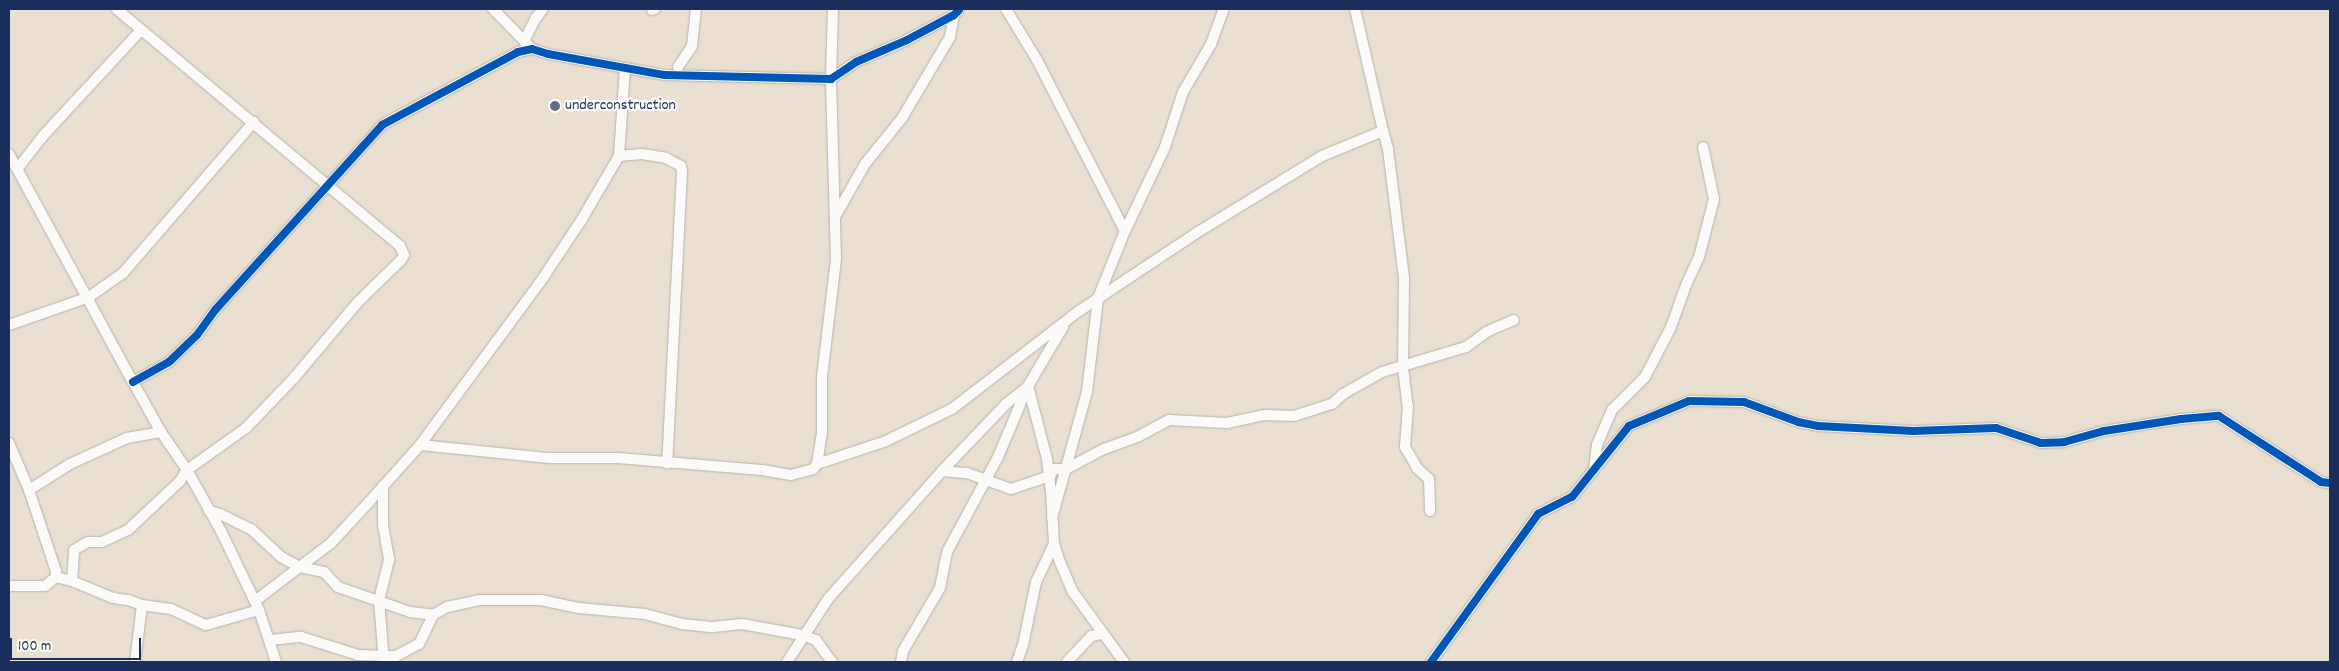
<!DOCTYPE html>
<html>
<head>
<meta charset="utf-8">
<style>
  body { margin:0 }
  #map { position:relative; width:2339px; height:671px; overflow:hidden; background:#eae0d2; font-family:Dekko,sans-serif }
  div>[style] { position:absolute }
  .roads { filter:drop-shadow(0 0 1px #b6b1ad) drop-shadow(0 0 1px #b6b1ad) }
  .street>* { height:10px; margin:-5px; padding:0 5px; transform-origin:5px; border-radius:5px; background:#fcfaf8 }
  .cycleway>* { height:8px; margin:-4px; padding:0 4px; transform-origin:4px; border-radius:4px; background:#0057b8 }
  .dots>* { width:14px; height:14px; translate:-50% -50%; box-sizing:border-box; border:2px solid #fdfcf7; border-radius:50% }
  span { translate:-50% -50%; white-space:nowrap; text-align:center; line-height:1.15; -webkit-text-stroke:4.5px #fdfcf7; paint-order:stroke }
  .poi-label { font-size:16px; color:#1b2f5e }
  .left { translate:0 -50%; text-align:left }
  .frame { position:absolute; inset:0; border:10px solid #1b2f5e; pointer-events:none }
  .scale { position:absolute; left:10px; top:638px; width:131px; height:22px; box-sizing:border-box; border:2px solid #1b2f5e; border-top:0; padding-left:6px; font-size:15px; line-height:18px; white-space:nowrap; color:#1b2f5e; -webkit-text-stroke:4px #fdfcf7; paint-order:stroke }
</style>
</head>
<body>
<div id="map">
  <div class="roads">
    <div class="street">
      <i style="left:493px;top:9px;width:56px;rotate:45.7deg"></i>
      <i style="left:1006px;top:9px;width:60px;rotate:58.7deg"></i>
      <i style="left:1037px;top:60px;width:192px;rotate:62.8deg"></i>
      <i style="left:652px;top:10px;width:3px;rotate:-18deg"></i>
      <i style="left:524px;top:41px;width:25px;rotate:-63deg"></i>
      <i style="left:535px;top:19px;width:13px;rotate:-51deg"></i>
      <i style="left:678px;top:67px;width:25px;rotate:-56deg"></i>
      <i style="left:692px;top:46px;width:37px;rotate:-84deg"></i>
      <i style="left:1383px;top:131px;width:19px;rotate:74deg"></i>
      <i style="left:1388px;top:149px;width:130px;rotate:82.9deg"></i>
      <i style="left:1404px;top:278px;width:90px;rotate:90.6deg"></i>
      <i style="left:1403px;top:368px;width:38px;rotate:83deg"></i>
      <i style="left:1408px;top:406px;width:41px;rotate:94.2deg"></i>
      <i style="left:1405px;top:447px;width:24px;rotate:60deg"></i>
      <i style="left:1417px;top:468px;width:16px;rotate:43deg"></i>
      <i style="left:1429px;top:479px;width:32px;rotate:88deg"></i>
      <i style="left:9px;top:154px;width:260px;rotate:61.5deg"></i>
      <i style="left:133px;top:382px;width:57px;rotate:60.8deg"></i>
      <i style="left:161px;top:432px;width:46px;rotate:55.6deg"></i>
      <i style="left:187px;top:470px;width:70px;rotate:60.9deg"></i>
      <i style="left:221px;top:531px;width:88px;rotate:64.3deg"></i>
      <i style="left:259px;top:610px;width:55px;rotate:71.9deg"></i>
      <i style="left:619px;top:156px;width:23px;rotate:-5deg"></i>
      <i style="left:642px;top:154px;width:24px;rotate:9deg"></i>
      <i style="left:666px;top:158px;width:17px;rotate:28deg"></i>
      <i style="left:681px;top:166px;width:5px;rotate:79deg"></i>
      <i style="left:682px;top:171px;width:293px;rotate:92.9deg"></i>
      <i style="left:18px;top:168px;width:39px;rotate:-52deg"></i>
      <i style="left:42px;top:137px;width:146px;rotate:-47.2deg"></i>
      <i style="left:836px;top:215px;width:59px;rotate:-60.4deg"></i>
      <i style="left:865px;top:164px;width:59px;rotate:-51.2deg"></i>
      <i style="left:902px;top:118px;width:94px;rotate:-59.3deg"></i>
      <i style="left:950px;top:37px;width:22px;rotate:-80deg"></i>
      <i style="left:9px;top:325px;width:85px;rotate:-19.3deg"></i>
      <i style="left:89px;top:297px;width:42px;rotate:-35.2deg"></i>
      <i style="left:123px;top:273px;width:200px;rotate:-49.1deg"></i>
      <i style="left:133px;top:382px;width:41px;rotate:-29.1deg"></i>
      <i style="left:169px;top:362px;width:39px;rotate:-44deg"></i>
      <i style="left:197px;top:335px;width:32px;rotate:-54deg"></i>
      <i style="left:216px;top:309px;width:248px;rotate:-47.9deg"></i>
      <i style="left:382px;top:125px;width:154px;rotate:-28.2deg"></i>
      <i style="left:518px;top:52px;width:14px;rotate:-12deg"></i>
      <i style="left:532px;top:49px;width:17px;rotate:17deg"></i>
      <i style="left:548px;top:54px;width:119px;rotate:10.2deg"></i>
      <i style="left:665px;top:75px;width:166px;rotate:1.4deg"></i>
      <i style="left:831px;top:79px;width:30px;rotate:-34deg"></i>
      <i style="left:856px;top:62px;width:56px;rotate:-23.3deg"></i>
      <i style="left:907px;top:40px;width:53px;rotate:-28deg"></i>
      <i style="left:954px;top:15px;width:7px;rotate:-45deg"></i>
      <i style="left:1028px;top:386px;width:75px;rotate:75.4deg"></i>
      <i style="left:1047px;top:459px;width:31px;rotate:83deg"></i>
      <i style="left:1051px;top:490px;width:54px;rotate:86.8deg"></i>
      <i style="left:1054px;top:544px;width:19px;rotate:72deg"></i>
      <i style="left:1060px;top:562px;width:33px;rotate:67deg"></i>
      <i style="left:1073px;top:592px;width:87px;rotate:53.9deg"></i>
      <i style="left:9px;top:443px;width:51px;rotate:66.9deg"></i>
      <i style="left:29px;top:490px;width:85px;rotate:71.6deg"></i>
      <i style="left:56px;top:571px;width:6px;rotate:90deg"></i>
      <i style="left:56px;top:577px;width:14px;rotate:141deg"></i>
      <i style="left:45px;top:586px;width:36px;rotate:180deg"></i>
      <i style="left:420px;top:445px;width:130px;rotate:5.8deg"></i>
      <i style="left:549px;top:458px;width:69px"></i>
      <i style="left:618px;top:458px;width:144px;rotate:4.8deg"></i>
      <i style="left:762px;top:470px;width:29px;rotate:10deg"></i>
      <i style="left:791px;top:475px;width:23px;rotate:-15deg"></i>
      <i style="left:813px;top:469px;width:6px;rotate:-51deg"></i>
      <i style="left:817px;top:464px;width:30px;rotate:-81deg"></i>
      <i style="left:822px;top:434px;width:57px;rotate:-90deg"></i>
      <i style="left:822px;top:377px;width:119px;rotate:-83.2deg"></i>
      <i style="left:836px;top:259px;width:180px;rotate:-91.6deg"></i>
      <i style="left:831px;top:79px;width:70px;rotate:-88.4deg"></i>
      <i style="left:817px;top:464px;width:73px;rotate:-18.4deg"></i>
      <i style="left:886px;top:441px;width:73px;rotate:-25.9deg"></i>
      <i style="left:952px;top:409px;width:160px;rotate:-37.7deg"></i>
      <i style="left:1079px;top:311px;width:143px;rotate:-33.6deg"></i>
      <i style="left:1198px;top:232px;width:145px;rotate:-31.5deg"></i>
      <i style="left:1322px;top:156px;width:66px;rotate:-22.3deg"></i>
      <i style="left:1383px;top:131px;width:125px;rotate:-102.9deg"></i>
      <i style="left:1594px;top:469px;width:24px;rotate:-83deg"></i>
      <i style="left:1597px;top:445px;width:38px;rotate:-67deg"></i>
      <i style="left:1612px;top:410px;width:47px;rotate:-45deg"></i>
      <i style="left:1645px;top:377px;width:56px;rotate:-62.5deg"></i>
      <i style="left:1671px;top:327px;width:45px;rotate:-70.3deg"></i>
      <i style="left:1686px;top:285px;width:31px;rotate:-65deg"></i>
      <i style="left:1699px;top:257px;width:60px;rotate:-75.5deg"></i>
      <i style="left:1714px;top:199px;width:53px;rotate:-101.9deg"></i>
      <i style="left:942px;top:471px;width:94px;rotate:-46.3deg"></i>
      <i style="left:1007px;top:403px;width:23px;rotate:-38deg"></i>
      <i style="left:383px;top:486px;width:39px;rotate:90deg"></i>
      <i style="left:383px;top:525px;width:36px;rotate:80deg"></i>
      <i style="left:389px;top:560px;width:41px;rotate:104deg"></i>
      <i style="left:379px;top:600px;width:62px;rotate:85.4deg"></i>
      <i style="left:29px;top:490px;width:49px;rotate:-32.4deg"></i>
      <i style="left:70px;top:464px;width:63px;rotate:-24.5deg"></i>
      <i style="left:127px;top:438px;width:35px;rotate:-10deg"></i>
      <i style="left:209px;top:511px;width:11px;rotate:15deg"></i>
      <i style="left:220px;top:514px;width:34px;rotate:26deg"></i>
      <i style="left:251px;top:529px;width:41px;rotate:43deg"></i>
      <i style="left:281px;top:557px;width:21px;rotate:28deg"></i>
      <i style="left:300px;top:567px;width:25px;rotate:12deg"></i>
      <i style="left:324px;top:572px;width:21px;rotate:47deg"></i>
      <i style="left:338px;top:587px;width:76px;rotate:19.1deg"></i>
      <i style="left:410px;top:612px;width:23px;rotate:7deg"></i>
      <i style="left:1052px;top:518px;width:131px;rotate:-74.5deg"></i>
      <i style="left:1087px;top:392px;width:95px;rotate:-83.3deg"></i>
      <i style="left:1098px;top:298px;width:72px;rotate:-68.1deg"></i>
      <i style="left:1125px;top:231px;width:93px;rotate:-64.5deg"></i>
      <i style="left:1165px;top:147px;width:58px;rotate:-71.9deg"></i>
      <i style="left:1183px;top:92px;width:56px;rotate:-59.7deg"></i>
      <i style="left:1211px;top:44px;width:37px;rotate:-70deg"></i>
      <i style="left:56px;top:577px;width:16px;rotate:14deg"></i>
      <i style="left:72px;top:581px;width:44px;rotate:22.5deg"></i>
      <i style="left:113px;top:598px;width:15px;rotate:8deg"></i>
      <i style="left:128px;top:600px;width:15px;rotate:20deg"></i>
      <i style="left:142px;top:605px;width:29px;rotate:8deg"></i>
      <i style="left:171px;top:609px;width:38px;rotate:25deg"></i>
      <i style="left:206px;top:625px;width:55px;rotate:-15.8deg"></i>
      <i style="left:72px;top:581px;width:31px;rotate:-86deg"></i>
      <i style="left:74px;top:550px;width:16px;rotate:-30deg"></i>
      <i style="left:88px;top:542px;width:14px"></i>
      <i style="left:102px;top:542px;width:29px;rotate:-25deg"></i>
      <i style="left:128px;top:530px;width:71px;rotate:-43.3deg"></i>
      <i style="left:180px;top:481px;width:13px;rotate:-58deg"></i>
      <i style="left:187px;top:470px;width:72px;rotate:-35.4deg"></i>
      <i style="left:246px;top:428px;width:69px;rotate:-46.2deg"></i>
      <i style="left:294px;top:378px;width:99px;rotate:-49.9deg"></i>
      <i style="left:358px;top:302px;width:60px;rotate:-44.3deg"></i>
      <i style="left:401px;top:260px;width:6px;rotate:-59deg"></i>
      <i style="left:404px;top:255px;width:10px;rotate:-114deg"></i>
      <i style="left:400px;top:246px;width:369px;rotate:-140.1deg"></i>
      <i style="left:255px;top:601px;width:96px;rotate:-37.3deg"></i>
      <i style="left:331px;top:543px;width:57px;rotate:-47.1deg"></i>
      <i style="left:370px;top:501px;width:75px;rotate:-48.2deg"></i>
      <i style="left:420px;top:445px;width:207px;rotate:-53.6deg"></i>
      <i style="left:543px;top:278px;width:71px;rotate:-56.5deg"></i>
      <i style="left:582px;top:219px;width:73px;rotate:-59.6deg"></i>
      <i style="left:619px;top:156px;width:87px;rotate:-86.1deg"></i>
      <i style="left:270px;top:640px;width:31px;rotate:-6deg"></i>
      <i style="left:301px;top:637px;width:60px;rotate:17.5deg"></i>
      <i style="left:358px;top:655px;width:38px;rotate:2deg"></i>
      <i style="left:396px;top:656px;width:26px;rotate:-28deg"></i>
      <i style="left:419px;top:644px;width:32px;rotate:-64deg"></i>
      <i style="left:433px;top:615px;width:16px;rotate:-30deg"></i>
      <i style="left:447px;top:607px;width:33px;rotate:-12deg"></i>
      <i style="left:479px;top:600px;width:62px"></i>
      <i style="left:541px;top:600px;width:39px;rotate:12deg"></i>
      <i style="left:579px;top:608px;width:66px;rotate:5.2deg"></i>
      <i style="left:645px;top:614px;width:38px;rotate:15deg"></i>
      <i style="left:682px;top:624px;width:31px;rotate:6deg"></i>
      <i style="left:713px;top:627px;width:29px;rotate:-6deg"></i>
      <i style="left:742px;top:624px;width:61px;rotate:10.4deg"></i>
      <i style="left:802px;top:635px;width:15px;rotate:20deg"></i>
      <i style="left:816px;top:640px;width:27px;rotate:54deg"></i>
      <i style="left:135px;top:662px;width:57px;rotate:-83deg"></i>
      <i style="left:787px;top:662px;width:75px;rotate:-56.9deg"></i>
      <i style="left:828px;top:599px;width:171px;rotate:-48.3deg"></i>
      <i style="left:942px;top:471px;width:25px;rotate:5deg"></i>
      <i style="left:967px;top:473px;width:47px;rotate:20deg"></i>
      <i style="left:1011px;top:489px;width:41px;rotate:-18.4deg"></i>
      <i style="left:1050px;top:476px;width:8px;rotate:-60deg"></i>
      <i style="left:1054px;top:469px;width:12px"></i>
      <i style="left:1066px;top:469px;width:43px;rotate:-27.8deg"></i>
      <i style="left:1104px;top:449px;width:37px;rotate:-20deg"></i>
      <i style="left:1139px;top:436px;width:34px;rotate:-28deg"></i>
      <i style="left:1169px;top:420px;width:58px;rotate:3deg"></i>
      <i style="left:1227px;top:423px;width:40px;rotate:-12deg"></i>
      <i style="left:1266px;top:415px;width:28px;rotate:2deg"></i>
      <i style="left:1294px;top:416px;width:40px;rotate:-18deg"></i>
      <i style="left:1332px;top:404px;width:15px;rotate:-42deg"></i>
      <i style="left:1343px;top:394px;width:45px;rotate:-29.4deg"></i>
      <i style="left:1382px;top:372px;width:88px;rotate:-16.6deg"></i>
      <i style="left:1466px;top:347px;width:27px;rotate:-36deg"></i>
      <i style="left:1488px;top:331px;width:28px;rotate:-23deg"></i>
      <i style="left:901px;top:662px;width:11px;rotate:-80deg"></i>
      <i style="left:903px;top:651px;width:73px;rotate:-59.6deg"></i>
      <i style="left:940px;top:588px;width:37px;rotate:-79deg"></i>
      <i style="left:947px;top:552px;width:108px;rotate:-61.8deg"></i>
      <i style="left:998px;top:457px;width:77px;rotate:-67.1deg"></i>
      <i style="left:1028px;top:386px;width:69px;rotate:-59.3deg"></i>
      <i style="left:1017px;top:662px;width:18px;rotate:-71deg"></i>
      <i style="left:1023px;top:645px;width:64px;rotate:-78.3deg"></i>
      <i style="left:1036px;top:582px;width:42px;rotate:-64.7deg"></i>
      <i style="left:1067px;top:662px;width:35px;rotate:-47deg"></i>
      <i style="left:1091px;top:636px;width:10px;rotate:-11deg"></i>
      <i style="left:1431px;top:662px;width:183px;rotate:-54.1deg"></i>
      <i style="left:1538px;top:514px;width:38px;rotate:-27deg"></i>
      <i style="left:1572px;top:497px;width:91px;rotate:-51.2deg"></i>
      <i style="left:1629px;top:426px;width:65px;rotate:-22.6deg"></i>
      <i style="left:1689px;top:401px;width:55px;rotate:1deg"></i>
      <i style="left:1744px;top:402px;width:58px;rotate:20.3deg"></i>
      <i style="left:1798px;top:422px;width:20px;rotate:11deg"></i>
      <i style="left:1818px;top:426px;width:95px;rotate:3deg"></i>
      <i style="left:1913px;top:431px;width:83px;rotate:-2.1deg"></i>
      <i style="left:1996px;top:428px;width:47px;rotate:18.4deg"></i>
      <i style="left:2041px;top:443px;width:23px;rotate:-2deg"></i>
      <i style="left:2064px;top:442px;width:41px;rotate:-15.4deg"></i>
      <i style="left:2104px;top:431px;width:78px;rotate:-8.9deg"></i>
      <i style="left:2181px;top:419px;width:38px;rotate:-5deg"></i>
      <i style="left:2219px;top:416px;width:121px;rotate:32.9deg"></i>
      <i style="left:2321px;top:482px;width:9px;rotate:6deg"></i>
    </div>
  </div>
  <div class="cycleway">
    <i style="left:133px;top:382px;width:41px;rotate:-29.1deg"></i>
    <i style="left:169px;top:362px;width:39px;rotate:-44deg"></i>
    <i style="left:197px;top:335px;width:32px;rotate:-54deg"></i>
    <i style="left:216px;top:309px;width:248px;rotate:-47.9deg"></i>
    <i style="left:382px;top:125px;width:154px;rotate:-28.2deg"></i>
    <i style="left:518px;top:52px;width:14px;rotate:-12deg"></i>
    <i style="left:532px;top:49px;width:17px;rotate:17deg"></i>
    <i style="left:548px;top:54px;width:119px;rotate:10.2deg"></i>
    <i style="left:665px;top:75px;width:166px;rotate:1.4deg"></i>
    <i style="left:831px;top:79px;width:30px;rotate:-34deg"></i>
    <i style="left:856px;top:62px;width:56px;rotate:-23.3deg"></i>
    <i style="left:907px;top:40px;width:53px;rotate:-28deg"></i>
    <i style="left:954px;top:15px;width:7px;rotate:-45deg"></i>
    <i style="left:1431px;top:662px;width:183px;rotate:-54.1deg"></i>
    <i style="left:1538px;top:514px;width:38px;rotate:-27deg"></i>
    <i style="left:1572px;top:497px;width:91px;rotate:-51.2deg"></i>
    <i style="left:1629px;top:426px;width:65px;rotate:-22.6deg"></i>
    <i style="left:1689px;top:401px;width:55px;rotate:1deg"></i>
    <i style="left:1744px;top:402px;width:58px;rotate:20.3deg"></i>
    <i style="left:1798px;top:422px;width:20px;rotate:11deg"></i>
    <i style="left:1818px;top:426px;width:95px;rotate:3deg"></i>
    <i style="left:1913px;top:431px;width:83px;rotate:-2.1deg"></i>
    <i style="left:1996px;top:428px;width:47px;rotate:18.4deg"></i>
    <i style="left:2041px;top:443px;width:23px;rotate:-2deg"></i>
    <i style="left:2064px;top:442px;width:41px;rotate:-15.4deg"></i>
    <i style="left:2104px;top:431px;width:78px;rotate:-8.9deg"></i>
    <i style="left:2181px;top:419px;width:38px;rotate:-5deg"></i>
    <i style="left:2219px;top:416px;width:121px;rotate:32.9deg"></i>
    <i style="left:2321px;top:482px;width:9px;rotate:6deg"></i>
  </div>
  <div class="dots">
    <i style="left:555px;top:106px;background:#636d87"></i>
  </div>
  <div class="poi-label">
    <span class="left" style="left:565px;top:106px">underconstruction</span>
  </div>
  <div class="frame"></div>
  <div class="scale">100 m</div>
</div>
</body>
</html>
